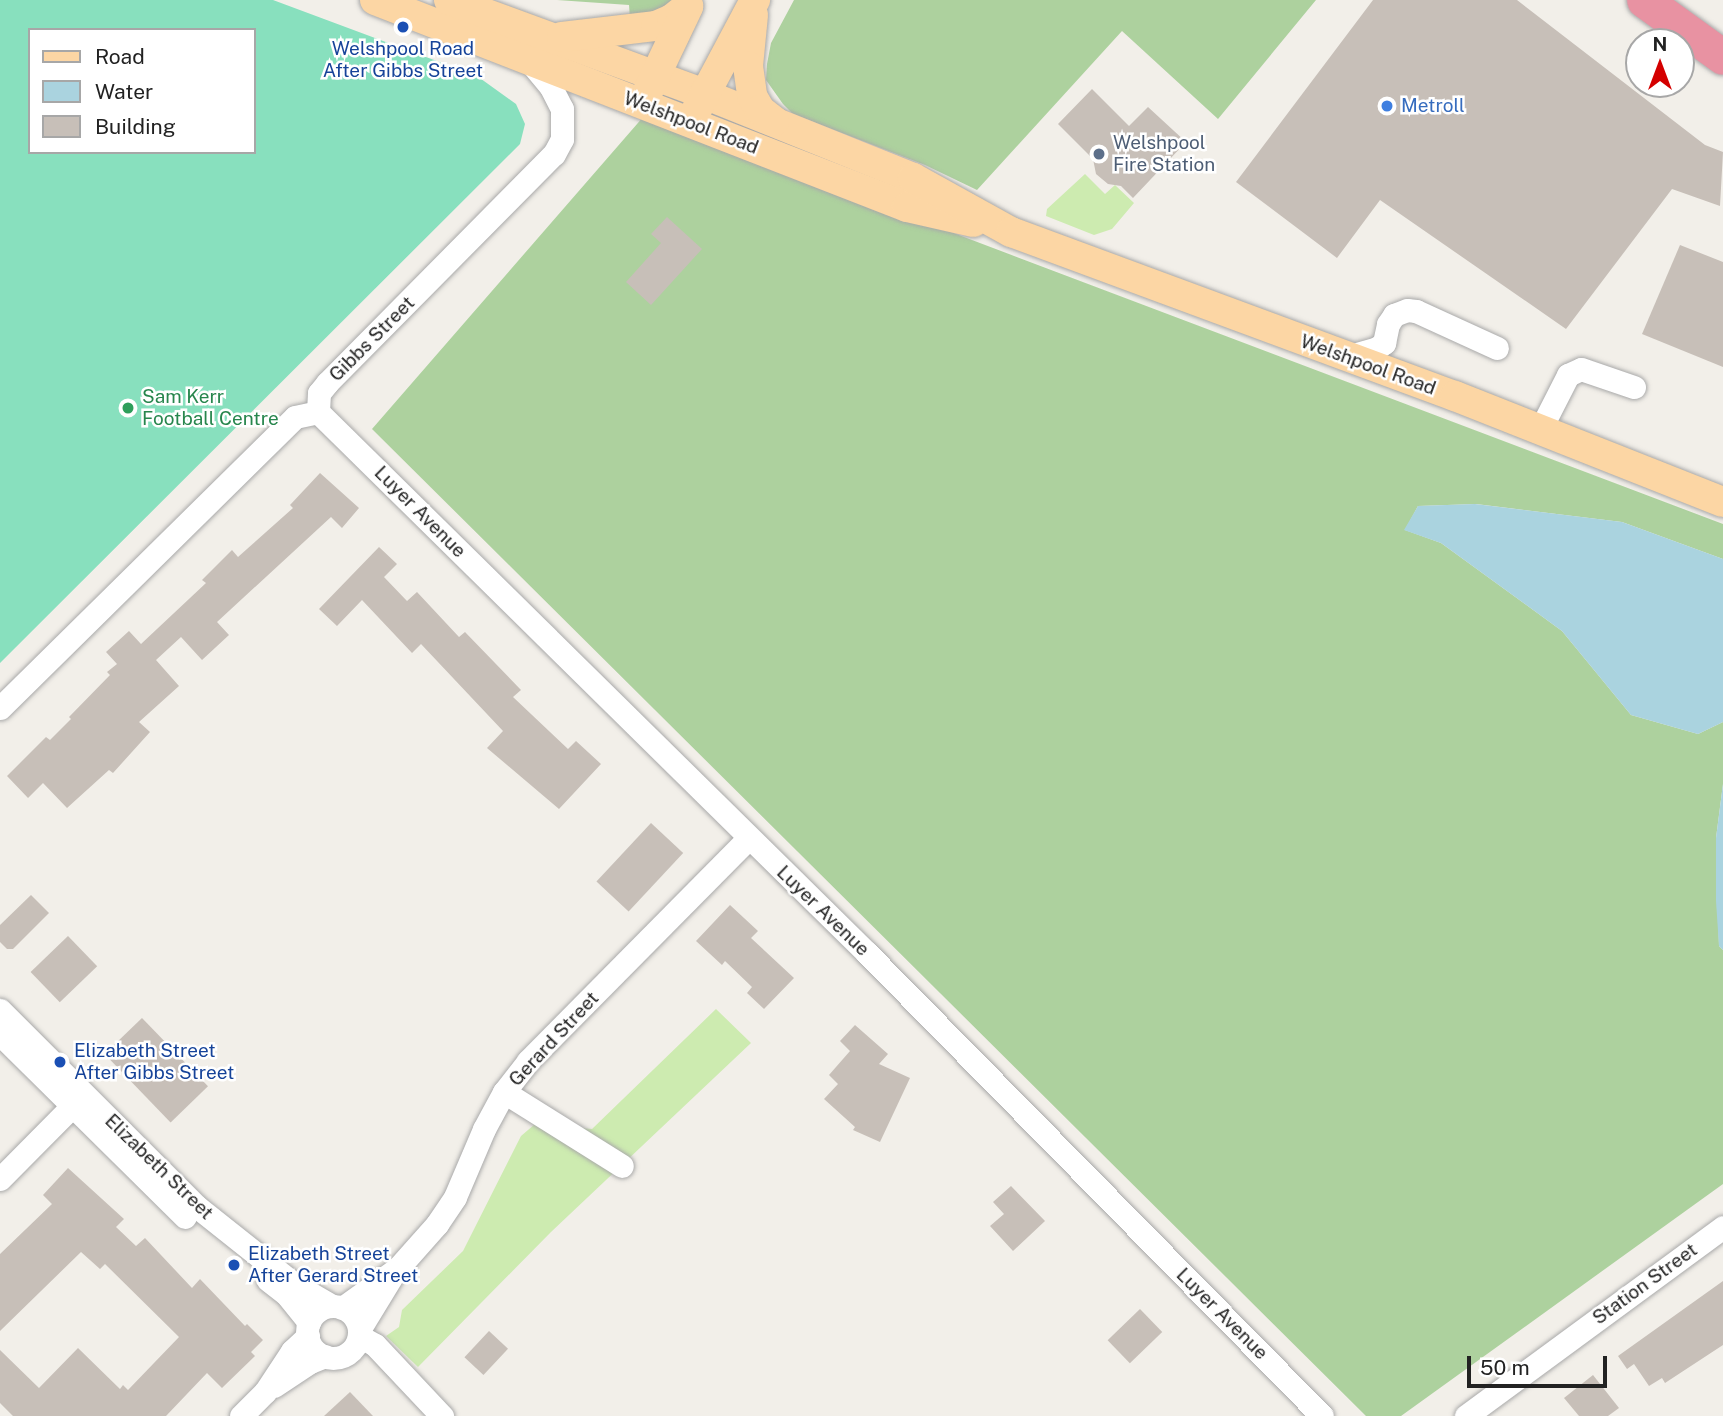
<!DOCTYPE html>
<html>
<head>
<meta charset="utf-8">
<style>
  body { margin:0 }
  #map { position:relative; width:1723px; height:1416px; overflow:hidden; background:#f2efe9; font-family:"Public Sans",sans-serif }
  div>[style] { position:absolute }
  .grass>* { inset:0; background:#cdebb0 }
  .forest>* { inset:0; background:#add19e }
  .pitch>* { inset:0; background:#88e0be }
  .water>* { inset:0; background:#aad3df }
  .building>* { inset:0; background:#c7bfb8; transform-origin:0 0 }
  .roads { filter:drop-shadow(0 0 2px #a9a9a9) drop-shadow(0 0 2px #a9a9a9) }
  .minor>* { height:23px; margin:-11.5px; padding:0 11.5px; transform-origin:11.5px; border-radius:11.5px; background:#fff }
  .minor>.ring { margin:-11.5px; padding:0; box-sizing:content-box; background:none; border:23px solid #fff; border-radius:50% }
  .major>* { height:30px; margin:-15px; padding:0 15px; transform-origin:15px; border-radius:15px; background:#fcd6a4 }
  .highway>* { height:35px; margin:-17.5px; padding:0 17.5px; transform-origin:17.5px; border-radius:17.5px; background:#e892a2 }
  .dots>* { width:19px; height:19px; translate:-50% -50%; box-sizing:border-box; border:4px solid #fff; border-radius:50% }
  span { translate:-50% -50%; white-space:nowrap; text-align:center; line-height:1.15; -webkit-text-stroke:5px #fff; paint-order:stroke }
  .transit-label { font-size:19px; color:#164399 }
  .left { translate:0 -50%; text-align:left }
  .shop-label { font-size:19px; color:#366cbe }
  .street-label { font-size:19px; color:#222 }
  .service-label { font-size:19px; color:#4e5e75 }
  .leisure-label { font-size:19px; color:#27864d }
  .legend { position:absolute; left:28px; top:28px; width:228px; height:126px; box-sizing:border-box; background:#fff; border:2px solid #a7a7a7; margin:0; padding:9px 12px; list-style:none; font-size:21px; color:#222 }
  .legend li { display:flex; align-items:center; gap:14px; height:35px }
  .legend b { width:35px; border:2px solid #a7a7a7 }
  .north { position:absolute; left:1625px; top:28px; width:70px; height:70px; box-sizing:border-box; background:#fff; border:2px solid #a7a7a7; border-radius:50%; rotate:0deg; font-size:19px; font-weight:700; line-height:28px; text-align:center; color:#222 }
  .north::after { content:''; display:block; margin:auto; width:24px; height:32px; background:#d40000; clip-path:polygon(50% 0,100% 100%,50% 72%,0 100%) }
  .scale { position:absolute; left:1467px; top:1356px; width:140px; height:32px; box-sizing:border-box; border:4px solid #222; border-top:0; padding-left:9px; font-size:21px; line-height:24px; white-space:nowrap; color:#222; -webkit-text-stroke:5px #fff; paint-order:stroke }
</style>
</head>
<body>
<div id="map">
  <div class="grass">
    <i style="clip-path:polygon(1085px 174px,1105px 194px,1115px 185px,1134px 203px,1112px 229px,1094px 235px,1046px 216px,1047px 209px)"></i>
    <i style="clip-path:polygon(716px 1009px,751px 1043px,551px 1232px,418px 1367px,386px 1336px,399px 1327px,402px 1310px,463px 1251px,521px 1136px,535px 1124px,592px 1129px)"></i>
  </div>
  <div class="forest">
    <i style="clip-path:polygon(557px 0,674px 0,659px 13px,630px 19px,629px 5px)"></i>
    <i style="clip-path:polygon(794px 0,1316px 0,1218px 119px,1122px 31px,977px 190px,925px 165px,793px 114px,783px 104px,766px 80px,767px 64px,771px 43px)"></i>
    <i style="clip-path:polygon(644px 116px,1723px 524px,1723px 559px,1622px 522px,1476px 504px,1418px 506px,1405px 530px,1441px 543px,1562px 631px,1631px 715px,1698px 734px,1723px 722px,1723px 784px,1716px 838px,1719px 946px,1723px 950px,1723px 1184px,1401px 1416px,1366px 1416px,372px 429px)"></i>
  </div>
  <div class="pitch">
    <i style="clip-path:polygon(evenodd,0 0,273px 0,477px 76px,516px 104px,525px 124px,520px 144px,0 663px,0 0,30px 30px,254px 30px,254px 152px,30px 152px,30px 30px)"></i>
  </div>
  <div class="water">
    <i style="clip-path:polygon(1475px 504px,1622px 522px,1723px 559px,1723px 722px,1698px 734px,1631px 715px,1562px 631px,1441px 543px,1404px 530px,1418px 506px)"></i>
    <i style="clip-path:polygon(1723px 784px,1723px 950px,1719px 946px,1716px 901px,1716px 838px)"></i>
  </div>
  <div class="building">
    <i style="clip-path:polygon(1373px 0,1517px 0,1705px 145px,1723px 152px,1720px 206px,1672px 189px,1566px 329px,1380px 200px,1337px 258px,1236px 182px)"></i>
    <i style="clip-path:polygon(1092px 89px,1129px 126px,1148px 107px,1186px 142px,1133px 198px,1121px 186px,1108px 184px,1096px 174px,1093px 159px,1058px 124px)"></i>
    <i style="clip-path:polygon(667px 217px,702px 249px,651px 305px,626px 282px,661px 243px,651px 234px)"></i>
    <i style="clip-path:polygon(1680px 245px,1723px 262px,1723px 367px,1642px 334px)"></i>
    <i style="clip-path:polygon(320px 473px,359px 508px,342px 528px,331px 517px,217px 622px,229px 635px,202px 660px,181px 637px,156px 660px,179px 686px,139px 722px,150px 732px,113px 773px,109px 770px,67px 808px,43px 783px,28px 798px,7px 776px,46px 737px,50px 740px,71px 719px,69px 717px,110px 675px,107px 672px,117px 664px,106px 652px,129px 631px,141px 644px,206px 583px,202px 580px,232px 550px,238px 557px,293px 508px,290px 505px)"></i>
    <i style="clip-path:polygon(379px 547px,397px 564px,384px 577px,407px 601px,417px 592px,459px 637px,465px 632px,521px 690px,513px 697px,568px 749px,576px 741px,601px 764px,559px 809px,487px 748px,503px 731px,421px 644px,412px 653px,362px 600px,337px 626px,319px 609px)"></i>
    <i style="left:651px;top:823px;width:44px;height:80px;rotate:43deg"></i>
    <i style="clip-path:polygon(31px 895px,49px 913px,13px 949px,7px 949px,0 942px,0 925px)"></i>
    <i style="clip-path:polygon(730px 905px,758px 931px,751px 938px,794px 978px,764px 1009px,747px 993px,752px 987px,725px 961px,722px 965px,696px 941px)"></i>
    <i style="left:68px;top:936px;width:42px;height:52px;rotate:46deg"></i>
    <i style="left:142px;top:1018px;width:95px;height:52px;rotate:46deg"></i>
    <i style="clip-path:polygon(855px 1025px,888px 1054px,879px 1064px,910px 1078px,880px 1142px,853px 1130px,855px 1127px,824px 1099px,838px 1084px,829px 1075px,850px 1051px,840px 1041px)"></i>
    <i style="clip-path:polygon(68px 1168px,124px 1219px,116px 1227px,136px 1246px,145px 1238px,192px 1288px,200px 1279px,245px 1326px,247px 1324px,263px 1340px,251px 1352px,255px 1356px,222px 1388px,207px 1373px,166px 1416px,13px 1416px,0 1403px,0 1350px,39px 1388px,78px 1348px,120px 1389px,123px 1385px,128px 1390px,179px 1337px,105px 1264px,100px 1269px,81px 1252px,0 1331px,0 1254px,52px 1204px,43px 1195px)"></i>
    <i style="clip-path:polygon(1011px 1186px,1045px 1221px,1013px 1251px,990px 1226px,1004px 1214px,993px 1202px)"></i>
    <i style="clip-path:polygon(1723px 1281px,1723px 1345px,1665px 1383px,1662px 1378px,1649px 1386px,1634px 1364px,1627px 1369px,1618px 1356px)"></i>
    <i style="left:1140px;top:1309px;width:32px;height:45px;rotate:46deg"></i>
    <i style="left:489px;top:1331px;width:26px;height:36px;rotate:43deg"></i>
    <i style="clip-path:polygon(1593px 1375px,1619px 1408px,1608px 1416px,1579px 1416px,1564px 1398px)"></i>
    <i style="clip-path:polygon(350px 1392px,373px 1416px,324px 1416px)"></i>
  </div>
  <div class="roads">
    <div class="minor">
      <i style="left:1346px;top:357px;width:32px;rotate:-16deg"></i>
      <i style="left:1377px;top:348px;width:9px;rotate:-36deg"></i>
      <i style="left:1384px;top:343px;width:19px;rotate:-78deg"></i>
      <i style="left:1388px;top:324px;width:11px;rotate:-56deg"></i>
      <i style="left:1394px;top:315px;width:14px;rotate:-21deg"></i>
      <i style="left:1407px;top:310px;width:9px;rotate:6deg"></i>
      <i style="left:1416px;top:311px;width:89px;rotate:24.6deg"></i>
      <i style="left:318px;top:412px;width:771px;rotate:44.58deg"></i>
      <i style="left:867px;top:953px;width:649px;rotate:45.5deg"></i>
      <i style="left:318px;top:412px;width:19px;rotate:-87deg"></i>
      <i style="left:319px;top:393px;width:13px;rotate:-51deg"></i>
      <i style="left:327px;top:383px;width:322px;rotate:-45.3deg"></i>
      <i style="left:554px;top:154px;width:17px;rotate:-62deg"></i>
      <i style="left:562px;top:139px;width:30px;rotate:-90deg"></i>
      <i style="left:562px;top:109px;width:25px;rotate:-117deg"></i>
      <i style="left:551px;top:87px;width:34px;rotate:-130deg"></i>
      <i style="left:1540px;top:430px;width:62px;rotate:-63deg"></i>
      <i style="left:1568px;top:375px;width:14px;rotate:-25deg"></i>
      <i style="left:1581px;top:369px;width:56px;rotate:18.8deg"></i>
      <i style="left:0;top:708px;width:414px;rotate:-44.6deg"></i>
      <i style="left:295px;top:417px;width:24px;rotate:-12deg"></i>
      <i style="left:0;top:1010px;width:277px;rotate:45deg"></i>
      <i style="left:196px;top:1206px;width:125px;rotate:38.5deg"></i>
      <i style="left:294px;top:1284px;width:44px;rotate:30.1deg"></i>
      <i style="left:0;top:1034px;width:260px;rotate:44.7deg"></i>
      <i style="left:504px;top:1092px;width:139px;rotate:32.1deg"></i>
      <i style="left:0;top:1179px;width:117px;rotate:-45.3deg"></i>
      <i style="left:268px;top:1280px;width:24px;rotate:38deg"></i>
      <i style="left:287px;top:1295px;width:35px;rotate:51deg"></i>
      <i class="ring" style="left:307px;top:1306px;width:29px;height:29px"></i>
      <i style="left:342px;top:1308px;width:69px;rotate:-35.5deg"></i>
      <i style="left:398px;top:1268px;width:59px;rotate:-48.4deg"></i>
      <i style="left:437px;top:1224px;width:32px;rotate:-56deg"></i>
      <i style="left:455px;top:1197px;width:74px;rotate:-66.9deg"></i>
      <i style="left:484px;top:1129px;width:42px;rotate:-61.6deg"></i>
      <i style="left:504px;top:1092px;width:39px;rotate:-52deg"></i>
      <i style="left:528px;top:1061px;width:314px;rotate:-45.3deg"></i>
      <i style="left:359px;top:1330px;width:63px;rotate:-58.6deg"></i>
      <i style="left:359px;top:1336px;width:18px;rotate:29deg"></i>
      <i style="left:375px;top:1345px;width:98px;rotate:46.7deg"></i>
      <i style="left:274px;top:1386px;width:43px;rotate:-33.7deg"></i>
      <i style="left:310px;top:1362px;width:16px;rotate:-22deg"></i>
      <i style="left:241px;top:1416px;width:34px;rotate:-45deg"></i>
      <i style="left:265px;top:1392px;width:49px;rotate:-56.6deg"></i>
      <i style="left:292px;top:1351px;width:22px;rotate:-43deg"></i>
      <i style="left:1466px;top:1416px;width:319px;rotate:-36.3deg"></i>
    </div>
    <div class="major">
      <i style="left:375px;top:0;width:571px;rotate:21.26deg"></i>
      <i style="left:907px;top:207px;width:68px;rotate:12.8deg"></i>
      <i style="left:449px;top:0;width:272px;rotate:20.2deg"></i>
      <i style="left:704px;top:94px;width:225px;rotate:21.9deg"></i>
      <i style="left:913px;top:178px;width:112px;rotate:28.9deg"></i>
      <i style="left:1011px;top:232px;width:473px;rotate:20.3deg"></i>
      <i style="left:1455px;top:396px;width:288px;rotate:21.6deg"></i>
      <i style="left:753px;top:15px;width:51px;rotate:95.6deg"></i>
      <i style="left:748px;top:66px;width:30px;rotate:82deg"></i>
      <i style="left:752px;top:96px;width:16px;rotate:60deg"></i>
      <i style="left:760px;top:110px;width:18px;rotate:38deg"></i>
      <i style="left:562px;top:37px;width:95px;rotate:-6.7deg"></i>
      <i style="left:656px;top:26px;width:17px;rotate:-24deg"></i>
      <i style="left:672px;top:19px;width:21px;rotate:-39deg"></i>
      <i style="left:648px;top:91px;width:93px;rotate:-64.5deg"></i>
      <i style="left:696px;top:111px;width:126px;rotate:-62deg"></i>
    </div>
    <div class="highway">
      <i style="left:1644px;top:0;width:97px;rotate:35.8deg"></i>
    </div>
  </div>
  <div class="dots">
    <i style="left:403px;top:27px;background:#1a4fb4"></i>
    <i style="left:1387px;top:106px;background:#3f7fe0"></i>
    <i style="left:1099px;top:154px;background:#5c6f8a"></i>
    <i style="left:128px;top:408px;background:#2e9e5b"></i>
    <i style="left:60px;top:1062px;background:#1a4fb4"></i>
    <i style="left:234px;top:1265px;background:#1a4fb4"></i>
  </div>
  <div class="transit-label">
    <span style="left:403px;top:60px">Welshpool Road<br>After Gibbs Street</span>
    <span class="left" style="left:74px;top:1062px">Elizabeth Street<br>After Gibbs Street</span>
    <span class="left" style="left:248px;top:1265px">Elizabeth Street<br>After Gerard Street</span>
  </div>
  <div class="shop-label">
    <span class="left" style="left:1401px;top:106px">Metroll</span>
  </div>
  <div class="street-label">
    <span style="left:691px;top:123px;rotate:21deg">Welshpool Road</span>
    <span style="left:372px;top:339px;rotate:-45deg">Gibbs Street</span>
    <span style="left:1368px;top:365px;rotate:20deg">Welshpool Road</span>
    <span style="left:420px;top:512px;rotate:45deg">Luyer Avenue</span>
    <span style="left:823px;top:911px;rotate:44deg">Luyer Avenue</span>
    <span style="left:554px;top:1039px;rotate:-47deg">Gerard Street</span>
    <span style="left:159px;top:1167px;rotate:44deg">Elizabeth Street</span>
    <span style="left:1645px;top:1284px;rotate:-36deg">Station Street</span>
    <span style="left:1222px;top:1314px;rotate:45deg">Luyer Avenue</span>
  </div>
  <div class="service-label">
    <span class="left" style="left:1113px;top:154px">Welshpool<br>Fire Station</span>
  </div>
  <div class="leisure-label">
    <span class="left" style="left:142px;top:408px">Sam Kerr<br>Football Centre</span>
  </div>
  <ul class="legend">
  <li><b style="height:9px;background:#fcd6a4"></b>Road</li>
  <li><b style="height:19px;background:#aad3df"></b>Water</li>
  <li><b style="height:19px;background:#c7bfb8"></b>Building</li>
  </ul>
  <div class="north">N</div>
  <div class="scale">50 m</div>
</div>
</body>
</html>
